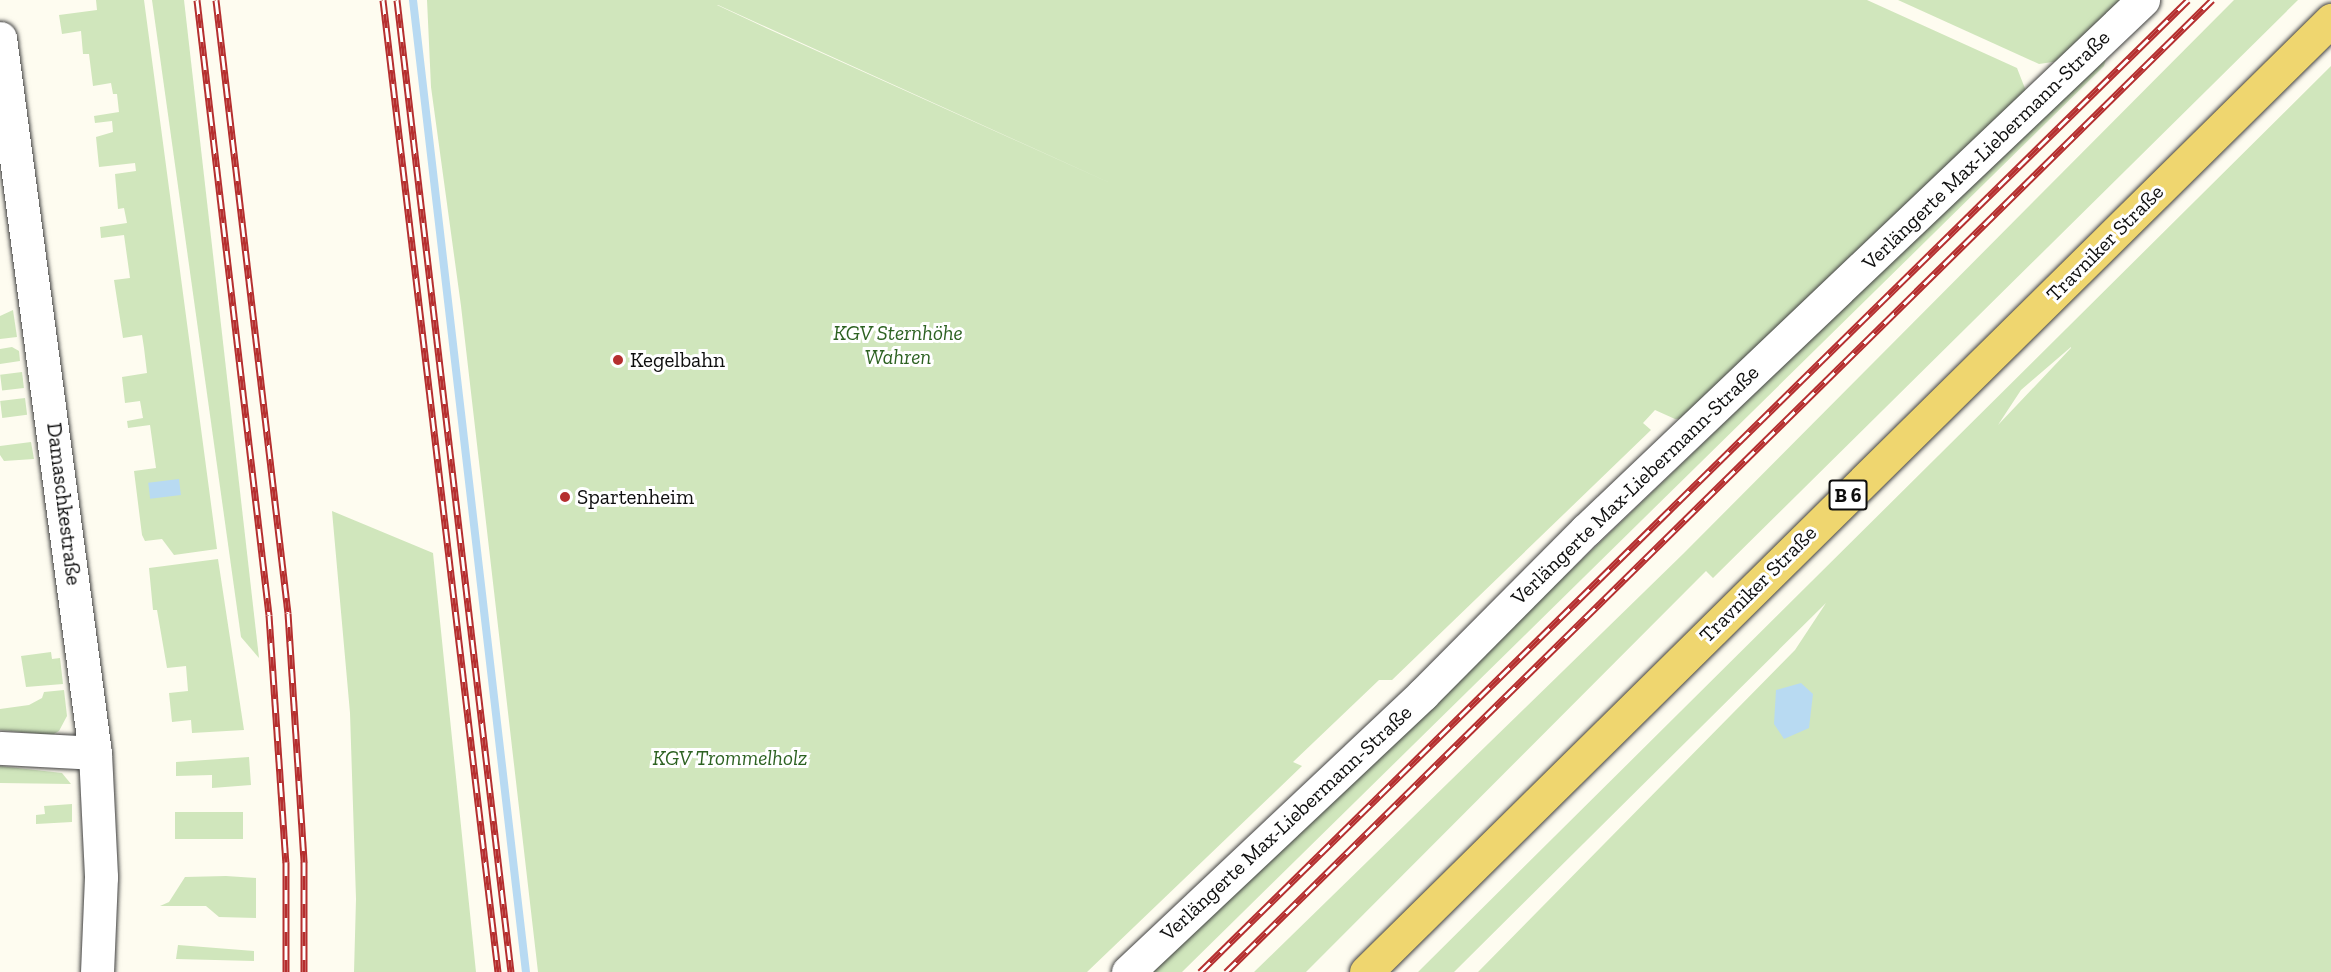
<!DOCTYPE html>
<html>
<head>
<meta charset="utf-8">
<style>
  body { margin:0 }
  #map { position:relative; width:2331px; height:972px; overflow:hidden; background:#fefcf0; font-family:"Zilla Slab",serif }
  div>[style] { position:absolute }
  .green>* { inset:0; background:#d0e6bc; transform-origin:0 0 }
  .water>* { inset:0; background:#b8daf2; transform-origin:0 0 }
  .stream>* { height:8px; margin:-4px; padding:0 4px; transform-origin:4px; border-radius:4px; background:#b8daf2 }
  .roads { filter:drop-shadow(0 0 2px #414141) drop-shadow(0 0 2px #414141) }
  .minor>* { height:33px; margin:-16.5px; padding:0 16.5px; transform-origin:16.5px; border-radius:16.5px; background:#fff }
  .major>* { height:33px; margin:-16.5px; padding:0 16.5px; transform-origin:16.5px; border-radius:16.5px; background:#efd66f }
  .rail>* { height:7px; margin-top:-3.5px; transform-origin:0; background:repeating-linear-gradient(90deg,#fff 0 14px,#b52f2f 0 28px); box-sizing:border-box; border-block:2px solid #b52f2f }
  .dots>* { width:16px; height:16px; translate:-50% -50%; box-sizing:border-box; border:3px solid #fff; border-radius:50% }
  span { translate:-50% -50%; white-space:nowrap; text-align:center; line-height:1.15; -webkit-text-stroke:6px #fff; paint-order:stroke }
  .shield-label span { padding:2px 4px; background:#fff; border:2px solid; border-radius:4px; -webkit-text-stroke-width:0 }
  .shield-label { font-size:20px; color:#0e0e0e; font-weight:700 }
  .street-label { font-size:21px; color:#0e0e0e }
  .park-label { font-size:21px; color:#2d6222; font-style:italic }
  .poi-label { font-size:21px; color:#0e0e0e }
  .left { translate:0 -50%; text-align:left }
</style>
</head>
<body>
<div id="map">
  <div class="green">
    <i style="clip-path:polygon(96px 0,144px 0,217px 549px,174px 555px,162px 539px,145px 541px,142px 535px,134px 471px,156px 468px,150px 425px,128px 428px,127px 421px,143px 418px,140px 401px,125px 403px,122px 377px,147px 373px,144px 348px,142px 335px,123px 338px,114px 280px,130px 278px,124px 235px,101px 238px,100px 227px,127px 223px,124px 208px,118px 209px,115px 174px,136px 171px,135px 163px,99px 167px,96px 137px,113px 132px,112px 121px,95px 123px,94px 116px,119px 112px,117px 94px,113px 94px,111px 83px,93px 86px,89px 54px,83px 54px,81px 31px,62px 34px,59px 15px,97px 10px)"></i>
    <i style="clip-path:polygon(152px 0,184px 0,259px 658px,241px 637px)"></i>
    <i style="clip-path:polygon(evenodd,427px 0,1867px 0,2017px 68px,2026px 91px,1690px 418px,1675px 419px,1655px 410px,1643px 423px,1651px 430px,1392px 680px,1379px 680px,1293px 762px,1302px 766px,1087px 972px,538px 972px,461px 306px,431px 87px,427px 0,717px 5px,718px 5px,1119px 187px,766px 28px,717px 5px)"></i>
    <i style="clip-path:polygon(1898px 0,2127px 0,2066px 60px,2039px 64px)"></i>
    <i style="clip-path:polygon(2234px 0,2298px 0,1713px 578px,1706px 571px,1306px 972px,1254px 972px,1684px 553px)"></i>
    <i style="clip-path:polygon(2107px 55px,2104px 66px,1182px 972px,1139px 972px,1493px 645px)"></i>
    <i style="clip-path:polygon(evenodd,2331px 66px,2331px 972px,1478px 972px,1795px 650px,1826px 603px,1454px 972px,1418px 972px,2331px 66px,2071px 347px,2071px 348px,1998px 425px,2021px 390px,2071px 347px)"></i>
    <i style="clip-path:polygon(13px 310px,17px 337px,0 339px,0 316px)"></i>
    <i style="clip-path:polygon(12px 347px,19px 351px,20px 361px,0 364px,0 349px)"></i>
    <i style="left:22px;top:372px;width:16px;height:22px;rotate:83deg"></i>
    <i style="left:25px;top:398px;width:17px;height:25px;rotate:83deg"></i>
    <i style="clip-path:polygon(31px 442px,34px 459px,4px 461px,0 455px,0 446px)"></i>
    <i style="clip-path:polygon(332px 511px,433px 553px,476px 972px,354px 972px,356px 899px,350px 713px)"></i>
    <i style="clip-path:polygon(218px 559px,244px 730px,192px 733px,191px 720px,172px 722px,169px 693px,188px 691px,186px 666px,167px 668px,157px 610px,153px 610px,149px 568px)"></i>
    <i style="clip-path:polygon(51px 652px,52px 659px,60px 658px,63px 684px,26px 687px,21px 656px)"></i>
    <i style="clip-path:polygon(64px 690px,67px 716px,59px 731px,52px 735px,0 730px,0 709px,29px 705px,42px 698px,44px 692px)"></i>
    <i style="clip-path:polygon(249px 757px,251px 785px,212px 788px,212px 775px,176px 776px,176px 762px)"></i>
    <i style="clip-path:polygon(0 766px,62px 773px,71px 784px,0 783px)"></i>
    <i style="clip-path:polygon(72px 804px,72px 822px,36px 824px,36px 815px,45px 814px,44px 806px)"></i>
    <i style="left:243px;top:812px;width:27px;height:68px;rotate:90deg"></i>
    <i style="clip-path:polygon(226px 876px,256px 878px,256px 918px,219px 917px,206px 906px,160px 906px,169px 902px,185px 877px)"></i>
    <i style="clip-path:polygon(178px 945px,254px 951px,254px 961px,176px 959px)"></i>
  </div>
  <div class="water">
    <i style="left:179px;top:479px;width:16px;height:31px;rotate:83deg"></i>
    <i style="clip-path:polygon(1801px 683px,1813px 694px,1809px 728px,1784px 739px,1774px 724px,1776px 690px)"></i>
  </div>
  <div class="stream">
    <i style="left:413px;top:0;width:979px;rotate:83.37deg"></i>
  </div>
  <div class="roads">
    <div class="minor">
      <i style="left:0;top:38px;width:721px;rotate:82.43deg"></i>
      <i style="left:95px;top:753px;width:124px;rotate:87.2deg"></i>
      <i style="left:101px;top:877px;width:95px;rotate:92.4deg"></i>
      <i style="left:0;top:748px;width:95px;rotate:3deg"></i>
      <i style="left:1128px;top:972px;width:405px;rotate:-43.3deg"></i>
      <i style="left:1423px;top:694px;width:231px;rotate:-45.2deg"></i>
      <i style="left:1586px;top:530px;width:769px;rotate:-43.58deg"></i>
    </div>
    <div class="major">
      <i style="left:1366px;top:972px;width:1356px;rotate:-44.61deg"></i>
    </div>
  </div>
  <div class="rail">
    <i style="left:197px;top:0;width:619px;rotate:83.32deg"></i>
    <i style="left:269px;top:615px;width:248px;rotate:86.1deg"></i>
    <i style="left:286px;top:862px;width:110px;rotate:90deg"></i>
    <i style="left:216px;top:0;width:617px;rotate:83.3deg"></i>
    <i style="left:288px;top:613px;width:250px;rotate:86.3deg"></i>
    <i style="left:304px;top:862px;width:110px;rotate:90deg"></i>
    <i style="left:383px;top:0;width:979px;rotate:83.25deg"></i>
    <i style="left:397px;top:0;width:979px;rotate:83.31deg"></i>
    <i style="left:1200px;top:972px;width:1386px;rotate:-44.53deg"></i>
    <i style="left:1226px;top:972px;width:1385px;rotate:-44.59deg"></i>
  </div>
  <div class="dots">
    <i style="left:618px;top:360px;background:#b52f2f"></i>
    <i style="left:565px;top:497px;background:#b52f2f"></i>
  </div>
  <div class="shield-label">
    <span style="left:1848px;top:495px">B 6</span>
  </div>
  <div class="street-label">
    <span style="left:1986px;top:150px;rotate:-44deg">Verlängerte Max-Liebermann-Straße</span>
    <span style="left:2105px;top:243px;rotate:-45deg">Travniker Straße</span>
    <span style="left:1635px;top:485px;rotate:-44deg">Verlängerte Max-Liebermann-Straße</span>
    <span style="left:64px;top:504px;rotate:83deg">Damaschkestraße</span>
    <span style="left:1758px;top:584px;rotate:-45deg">Travniker Straße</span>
    <span style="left:1286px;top:823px;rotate:-43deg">Verlängerte Max-Liebermann-Straße</span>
  </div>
  <div class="park-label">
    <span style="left:898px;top:345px">KGV Sternhöhe<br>Wahren</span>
    <span style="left:730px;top:758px">KGV Trommelholz</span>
  </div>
  <div class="poi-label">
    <span class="left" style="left:630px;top:360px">Kegelbahn</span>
    <span class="left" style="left:577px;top:497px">Spartenheim</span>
  </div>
</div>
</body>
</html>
